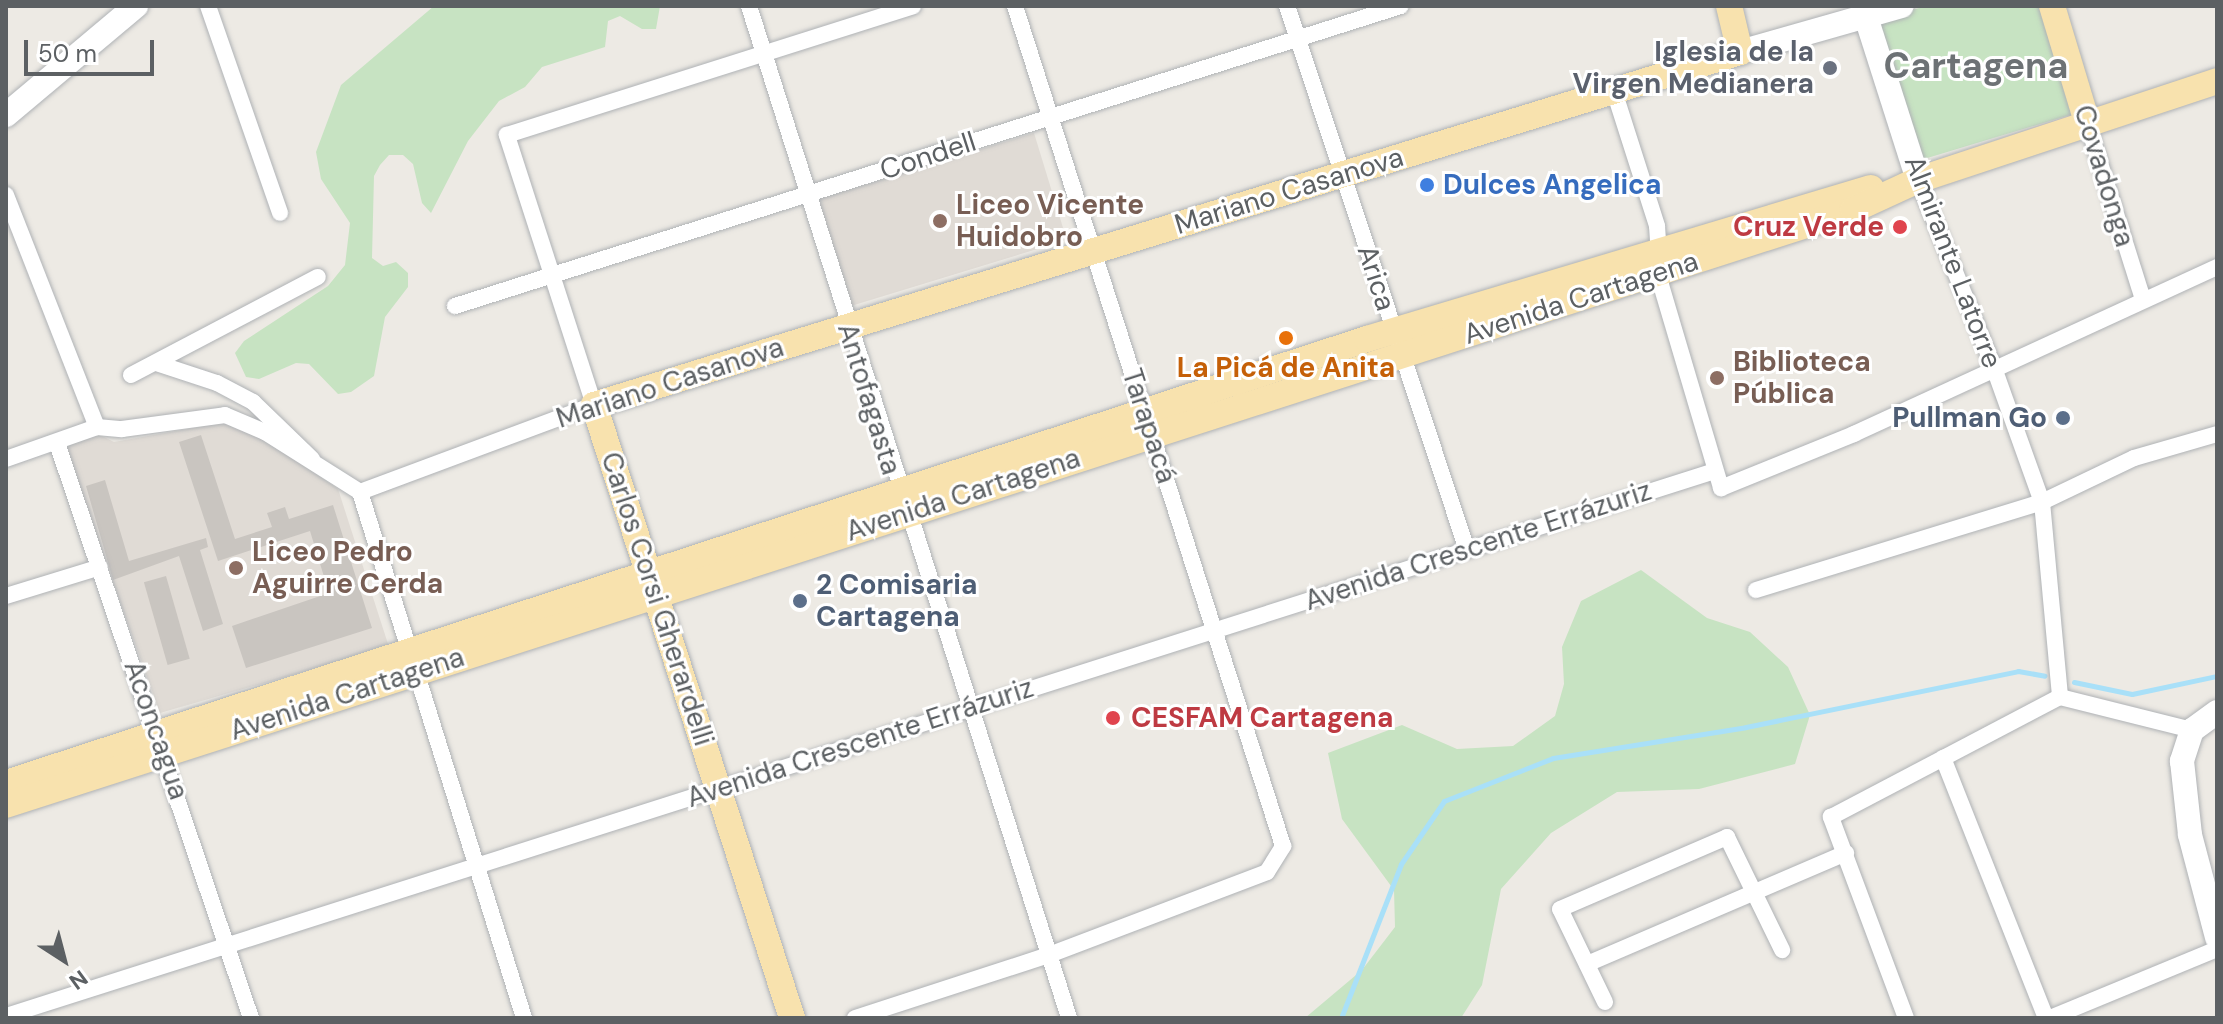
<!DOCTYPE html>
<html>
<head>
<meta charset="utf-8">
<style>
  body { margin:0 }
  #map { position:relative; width:2223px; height:1024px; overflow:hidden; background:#edeae4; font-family:"DM Sans",sans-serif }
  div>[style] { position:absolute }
  .education>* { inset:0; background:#e0dbd5; transform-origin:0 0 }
  .green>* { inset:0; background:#c7e3c2 }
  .stream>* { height:5px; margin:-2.5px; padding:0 2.5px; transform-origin:2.5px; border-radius:2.5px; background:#a9e0f8 }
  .building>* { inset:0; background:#c9c5c0; transform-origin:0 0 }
  .roads { filter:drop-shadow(0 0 2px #afb2b5) drop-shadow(0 0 2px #afb2b5) }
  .street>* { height:16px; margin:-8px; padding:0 8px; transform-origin:8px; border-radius:8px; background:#fff }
  .secondary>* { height:24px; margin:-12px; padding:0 12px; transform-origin:12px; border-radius:12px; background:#fff }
  .primary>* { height:26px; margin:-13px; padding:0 13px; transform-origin:13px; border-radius:13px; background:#f8e2ae }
  .dots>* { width:22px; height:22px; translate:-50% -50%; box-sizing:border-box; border:4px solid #fff; border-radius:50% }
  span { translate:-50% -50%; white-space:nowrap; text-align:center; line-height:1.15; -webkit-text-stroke:6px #fff; paint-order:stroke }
  .worship-label { font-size:28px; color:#5b616d; font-weight:700 }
  .right { translate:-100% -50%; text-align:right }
  .street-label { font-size:28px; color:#5c6063 }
  .shop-label { font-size:28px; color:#366cbe; font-weight:700 }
  .left { translate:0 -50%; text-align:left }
  .education-label { font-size:28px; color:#785e54; font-weight:700 }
  .health-label { font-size:28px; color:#be3a42; font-weight:700 }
  .food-label { font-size:28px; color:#c56008; font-weight:700 }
  .service-label { font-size:28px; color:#4e5e75; font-weight:700 }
  .district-label { font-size:36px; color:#6d7275; font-weight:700 }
  .frame { position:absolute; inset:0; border:8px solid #5c6063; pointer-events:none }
  .north { position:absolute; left:24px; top:920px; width:80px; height:80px; -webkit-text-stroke:6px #fff; paint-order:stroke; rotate:144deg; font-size:22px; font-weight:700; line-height:32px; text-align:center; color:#5c6063 }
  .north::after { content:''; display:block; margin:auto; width:28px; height:36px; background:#5c6063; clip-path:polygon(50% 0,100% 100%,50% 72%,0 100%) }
  .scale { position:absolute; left:24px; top:40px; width:130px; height:36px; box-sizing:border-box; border:4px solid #5c6063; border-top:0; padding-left:10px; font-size:24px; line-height:28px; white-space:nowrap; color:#5c6063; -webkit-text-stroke:6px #fff; paint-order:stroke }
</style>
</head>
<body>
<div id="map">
  <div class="education">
    <i style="left:1034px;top:133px;width:112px;height:230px;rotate:73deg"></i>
    <i style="clip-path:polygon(227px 422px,270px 442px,338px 489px,389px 647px,160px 713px,65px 448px,92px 431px,114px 442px)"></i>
  </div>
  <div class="green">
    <i style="clip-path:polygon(434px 6px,660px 6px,656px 29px,642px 29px,620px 16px,608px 21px,605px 47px,542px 67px,525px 87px,499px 101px,468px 141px,431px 213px,422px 203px,413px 164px,403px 155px,389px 155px,380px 165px,374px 176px,372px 258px,383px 266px,396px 262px,408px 273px,408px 287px,385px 317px,374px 376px,351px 392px,338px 394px,309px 364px,296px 363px,259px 379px,246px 377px,235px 353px,244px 341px,328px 286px,345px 265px,350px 223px,321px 179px,316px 152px,341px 85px)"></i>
    <i style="clip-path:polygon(1926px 6px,2041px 6px,2073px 114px,1924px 159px,1877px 20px)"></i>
    <i style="clip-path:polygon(1641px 570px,1707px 618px,1750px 632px,1788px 667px,1810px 715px,1795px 764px,1699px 789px,1617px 792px,1551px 833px,1501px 889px,1482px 985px,1461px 1018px,1305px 1018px,1362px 970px,1395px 927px,1394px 890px,1342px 819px,1328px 753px,1402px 725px,1457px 749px,1513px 746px,1555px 716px,1564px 684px,1562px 647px,1581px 601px)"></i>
  </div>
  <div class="stream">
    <i style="left:2074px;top:682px;width:59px;rotate:11.7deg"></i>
    <i style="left:2132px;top:694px;width:87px;rotate:-12deg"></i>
    <i style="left:1341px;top:1018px;width:165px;rotate:-68.7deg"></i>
    <i style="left:1401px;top:864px;width:76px;rotate:-55.7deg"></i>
    <i style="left:1444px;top:801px;width:117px;rotate:-21.5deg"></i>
    <i style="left:1553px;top:758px;width:195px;rotate:-9.1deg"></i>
    <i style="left:1746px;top:727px;width:278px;rotate:-11.6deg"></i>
    <i style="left:2018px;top:671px;width:27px;rotate:10deg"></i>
  </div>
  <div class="building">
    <i style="clip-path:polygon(201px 435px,235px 539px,272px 527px,267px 513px,285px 507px,289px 519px,333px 505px,372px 628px,246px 668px,232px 626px,329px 593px,310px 531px,218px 561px,179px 442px)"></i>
    <i style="clip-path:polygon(105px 480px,129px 561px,206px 538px,208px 547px,200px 550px,223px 624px,203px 631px,179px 556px,113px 580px,86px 486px)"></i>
    <i style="left:166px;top:576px;width:86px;height:23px;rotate:74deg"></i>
  </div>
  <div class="roads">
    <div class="street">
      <i style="left:208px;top:6px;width:219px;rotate:70.8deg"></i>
      <i style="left:749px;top:6px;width:1061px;rotate:72.45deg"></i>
      <i style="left:1287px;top:6px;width:573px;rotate:71.69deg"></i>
      <i style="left:1614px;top:91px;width:142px;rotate:72.3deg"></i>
      <i style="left:1657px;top:226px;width:59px;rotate:86.1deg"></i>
      <i style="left:1661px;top:285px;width:212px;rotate:73.5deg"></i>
      <i style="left:1721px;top:488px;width:144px;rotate:-22.1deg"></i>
      <i style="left:1854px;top:434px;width:400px;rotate:-24.7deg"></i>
      <i style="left:2088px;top:125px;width:182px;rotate:72.5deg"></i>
      <i style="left:1918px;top:180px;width:203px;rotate:68deg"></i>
      <i style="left:1994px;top:368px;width:142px;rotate:70.3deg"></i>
      <i style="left:2042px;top:502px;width:196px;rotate:84.7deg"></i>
      <i style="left:6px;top:195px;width:249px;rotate:68.6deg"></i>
      <i style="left:455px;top:306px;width:992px;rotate:-17.6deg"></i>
      <i style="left:156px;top:363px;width:64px;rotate:18.2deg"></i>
      <i style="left:217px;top:383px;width:41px;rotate:27.8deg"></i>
      <i style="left:253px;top:402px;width:82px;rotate:44deg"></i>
      <i style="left:131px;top:375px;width:211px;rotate:-27.7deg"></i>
      <i style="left:57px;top:443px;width:607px;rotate:71.36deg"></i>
      <i style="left:6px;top:459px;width:96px;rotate:-19.4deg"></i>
      <i style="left:97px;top:427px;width:25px;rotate:5deg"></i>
      <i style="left:122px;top:429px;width:104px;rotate:-7.7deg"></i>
      <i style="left:225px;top:415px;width:43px;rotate:23deg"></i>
      <i style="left:265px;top:432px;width:112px;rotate:32.3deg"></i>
      <i style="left:360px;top:492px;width:250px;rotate:-20.4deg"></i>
      <i style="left:594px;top:405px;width:284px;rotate:-107.9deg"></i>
      <i style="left:507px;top:135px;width:426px;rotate:-17.6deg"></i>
      <i style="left:360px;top:492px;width:551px;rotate:72.68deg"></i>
      <i style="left:1756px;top:590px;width:299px;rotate:-17.1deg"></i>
      <i style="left:2042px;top:502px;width:102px;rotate:-25.6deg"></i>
      <i style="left:2134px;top:458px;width:86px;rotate:-16.1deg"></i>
      <i style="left:6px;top:596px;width:98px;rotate:-17.1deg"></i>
      <i style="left:1943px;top:758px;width:280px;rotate:68.4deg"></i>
      <i style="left:1587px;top:964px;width:282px;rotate:-23.2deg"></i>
      <i style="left:1605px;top:1002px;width:103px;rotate:-115.8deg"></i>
      <i style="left:1560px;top:909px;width:182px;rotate:-23.3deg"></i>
      <i style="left:1727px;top:837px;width:126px;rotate:64deg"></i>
      <i style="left:6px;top:1016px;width:1794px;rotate:-17.69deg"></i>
      <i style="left:855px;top:1018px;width:204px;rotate:-18deg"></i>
      <i style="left:1049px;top:955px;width:233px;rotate:-20.8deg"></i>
      <i style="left:1267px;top:872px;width:31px;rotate:-58deg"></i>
      <i style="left:1283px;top:846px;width:882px;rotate:-107.7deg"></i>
      <i style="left:1906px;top:1018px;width:215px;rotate:-110.5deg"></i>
      <i style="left:1831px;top:817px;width:259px;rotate:-27.7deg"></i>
      <i style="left:2060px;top:697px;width:136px;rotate:14deg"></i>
      <i style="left:2050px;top:1018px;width:181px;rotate:-22.4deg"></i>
    </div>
    <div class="secondary">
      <i style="left:1866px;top:17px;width:171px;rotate:72.3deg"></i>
      <i style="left:1740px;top:52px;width:168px;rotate:-15.9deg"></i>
      <i style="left:6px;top:115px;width:170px;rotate:-40deg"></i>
      <i style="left:2217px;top:712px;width:31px;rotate:144deg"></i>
      <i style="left:2192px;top:730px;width:33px;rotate:108deg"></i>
      <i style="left:2182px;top:761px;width:74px;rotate:83.8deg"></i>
      <i style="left:2190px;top:835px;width:106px;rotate:75.2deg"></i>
    </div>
    <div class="primary">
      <i style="left:2052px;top:6px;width:124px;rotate:73.2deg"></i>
      <i style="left:6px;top:783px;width:1432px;rotate:-18.07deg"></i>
      <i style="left:1367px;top:339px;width:526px;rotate:-16.68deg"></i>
      <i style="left:6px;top:805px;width:1940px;rotate:-17.86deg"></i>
      <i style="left:1853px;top:210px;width:72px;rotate:-24.8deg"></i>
      <i style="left:1918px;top:180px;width:315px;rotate:-18.3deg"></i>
      <i style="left:792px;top:1018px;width:644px;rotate:-107.9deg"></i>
      <i style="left:594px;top:405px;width:1199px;rotate:-17.12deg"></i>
      <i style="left:1740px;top:52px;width:47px;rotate:-103.4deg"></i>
    </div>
  </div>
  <div class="dots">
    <i style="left:1830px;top:68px;background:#6b7280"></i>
    <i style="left:1427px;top:185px;background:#3f7fe0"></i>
    <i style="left:940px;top:221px;background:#8d6e63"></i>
    <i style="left:1900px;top:227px;background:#e0444e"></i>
    <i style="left:1286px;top:338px;background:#e8710a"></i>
    <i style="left:1717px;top:378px;background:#8d6e63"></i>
    <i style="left:2063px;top:418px;background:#5c6f8a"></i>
    <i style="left:236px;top:568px;background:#8d6e63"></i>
    <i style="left:800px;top:601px;background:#5c6f8a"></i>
    <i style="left:1113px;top:718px;background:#e0444e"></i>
  </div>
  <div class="worship-label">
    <span class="right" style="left:1814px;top:68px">Iglesia de la<br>Virgen Medianera</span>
  </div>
  <div class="street-label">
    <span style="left:928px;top:156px;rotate:-18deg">Condell</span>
    <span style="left:2104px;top:176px;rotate:73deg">Covadonga</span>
    <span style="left:1289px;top:191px;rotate:-17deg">Mariano Casanova</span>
    <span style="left:1953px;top:262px;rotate:69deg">Almirante Latorre</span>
    <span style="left:1376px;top:278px;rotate:72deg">Arica</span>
    <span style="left:1581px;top:298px;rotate:-18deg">Avenida Cartagena</span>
    <span style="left:670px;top:383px;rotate:-18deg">Mariano Casanova</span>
    <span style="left:869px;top:399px;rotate:73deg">Antofagasta</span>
    <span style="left:1149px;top:426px;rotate:72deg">Tarapacá</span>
    <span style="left:963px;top:495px;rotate:-18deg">Avenida Cartagena</span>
    <span style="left:1478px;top:546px;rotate:-18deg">Avenida Crescente Errázuriz</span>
    <span style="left:657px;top:599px;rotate:72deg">Carlos Corsi Gherardelli</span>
    <span style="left:347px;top:694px;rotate:-18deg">Avenida Cartagena</span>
    <span style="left:156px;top:730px;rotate:71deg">Aconcagua</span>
    <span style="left:860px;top:743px;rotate:-18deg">Avenida Crescente Errázuriz</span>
  </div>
  <div class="shop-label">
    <span class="left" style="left:1443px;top:185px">Dulces Angelica</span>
  </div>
  <div class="education-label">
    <span class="left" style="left:956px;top:221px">Liceo Vicente<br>Huidobro</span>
    <span class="left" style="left:1733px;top:378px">Biblioteca<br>Pública</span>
    <span class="left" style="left:252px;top:568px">Liceo Pedro<br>Aguirre Cerda</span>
  </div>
  <div class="health-label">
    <span class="right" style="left:1884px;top:227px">Cruz Verde</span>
    <span class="left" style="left:1131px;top:718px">CESFAM Cartagena</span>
  </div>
  <div class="food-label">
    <span style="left:1286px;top:368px">La Picá de Anita</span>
  </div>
  <div class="service-label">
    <span class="right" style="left:2047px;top:418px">Pullman Go</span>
    <span class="left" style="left:816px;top:601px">2 Comisaria<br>Cartagena</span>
  </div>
  <div class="district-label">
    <span style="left:1976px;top:66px">Cartagena</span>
  </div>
  <div class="frame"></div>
  <div class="north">N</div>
  <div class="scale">50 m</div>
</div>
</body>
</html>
